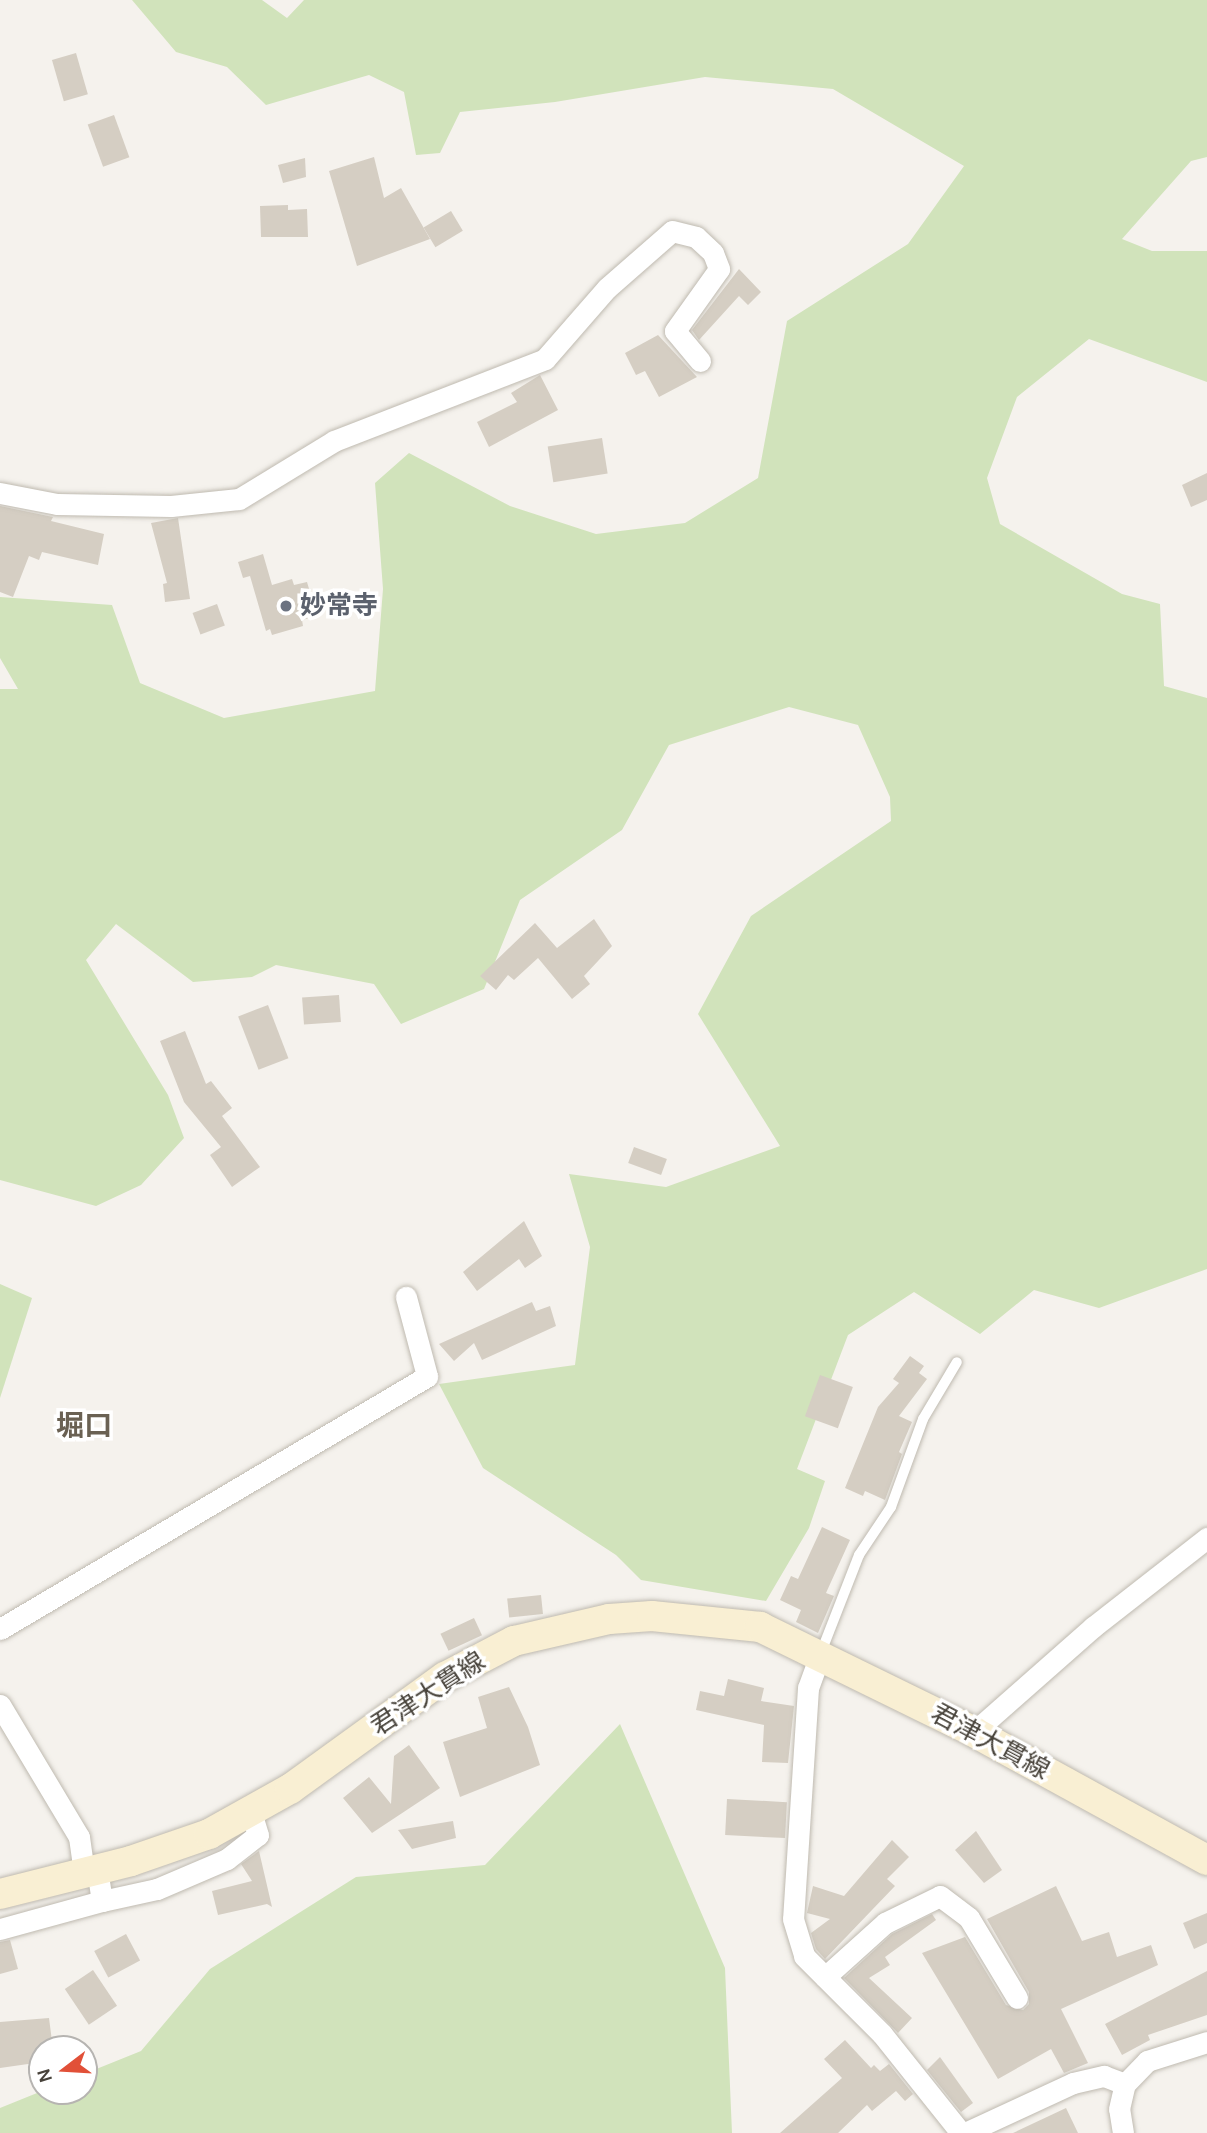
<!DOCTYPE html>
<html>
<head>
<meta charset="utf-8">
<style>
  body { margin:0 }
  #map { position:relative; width:1207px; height:2133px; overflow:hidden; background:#f5f2ed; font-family:Karla,"Noto Sans JP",sans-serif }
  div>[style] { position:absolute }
  .green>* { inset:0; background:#d1e3bb }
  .building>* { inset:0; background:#d5cec3; transform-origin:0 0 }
  .roads { filter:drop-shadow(0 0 2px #bfbab0) drop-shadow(0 0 2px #bfbab0) }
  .lane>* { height:10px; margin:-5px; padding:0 5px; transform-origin:5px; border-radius:5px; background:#fff }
  .street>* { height:21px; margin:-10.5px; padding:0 10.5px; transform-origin:10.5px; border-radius:10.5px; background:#fff }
  .secondary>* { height:30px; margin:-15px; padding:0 15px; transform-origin:15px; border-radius:15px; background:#f9efd3 }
  .dots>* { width:19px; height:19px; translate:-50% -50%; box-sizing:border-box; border:4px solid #fff; border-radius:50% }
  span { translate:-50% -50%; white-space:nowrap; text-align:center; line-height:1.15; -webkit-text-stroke:7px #fff; paint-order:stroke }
  .worship-label { font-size:26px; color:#5b616d; font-weight:700 }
  .left { translate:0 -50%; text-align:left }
  .street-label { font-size:26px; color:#48433b }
  .neighbourhood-label { font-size:28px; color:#6a6153; font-weight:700 }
  .north { position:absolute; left:28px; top:2035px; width:70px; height:70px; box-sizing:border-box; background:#fff; border:2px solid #b6b4b1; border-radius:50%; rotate:253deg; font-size:19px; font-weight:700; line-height:28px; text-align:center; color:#48433b }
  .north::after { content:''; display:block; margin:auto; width:24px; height:32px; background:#e15038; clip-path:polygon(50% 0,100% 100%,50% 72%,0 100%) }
</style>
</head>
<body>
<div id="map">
  <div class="green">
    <i style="clip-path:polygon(132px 0,262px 0,287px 18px,304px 0,1207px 0,1207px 157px,1191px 161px,1122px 239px,1152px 251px,1207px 251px,1207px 382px,1089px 339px,1017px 397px,987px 478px,1000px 524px,1122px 594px,1160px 604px,1164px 686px,1207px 698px,1207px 1269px,1099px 1308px,1034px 1290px,980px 1334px,914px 1292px,848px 1335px,797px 1469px,825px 1481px,809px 1528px,766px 1601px,641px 1580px,616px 1555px,483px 1468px,439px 1384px,575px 1365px,590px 1247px,569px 1174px,666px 1187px,780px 1146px,698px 1014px,751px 916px,891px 821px,890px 797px,858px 725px,789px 707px,669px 745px,622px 830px,520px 900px,484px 989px,401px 1024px,374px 984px,276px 965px,252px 977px,193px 982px,116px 924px,86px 960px,168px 1095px,184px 1138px,141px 1185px,96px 1206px,0 1180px,0 689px,18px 689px,0 658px,0 597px,112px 605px,140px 683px,224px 718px,375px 691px,383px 589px,375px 483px,409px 453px,510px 506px,596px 534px,685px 523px,758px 478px,787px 321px,908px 244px,964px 166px,833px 89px,705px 77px,555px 102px,460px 112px,440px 153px,416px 155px,404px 92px,369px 75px,266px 105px,227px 67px,176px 52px)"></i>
    <i style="clip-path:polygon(0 1284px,32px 1298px,0 1398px)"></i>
    <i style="clip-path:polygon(620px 1724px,725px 1968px,732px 2133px,0 2133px,0 2108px,42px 2091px,84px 2091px,84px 2074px,141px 2051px,210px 1969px,356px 1877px,485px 1865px)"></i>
  </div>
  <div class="building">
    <i style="left:76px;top:53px;width:43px;height:25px;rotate:74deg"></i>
    <i style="left:114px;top:115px;width:45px;height:28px;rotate:70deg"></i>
    <i style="clip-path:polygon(374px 157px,384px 198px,401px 188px,430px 239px,357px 266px,329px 171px)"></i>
    <i style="clip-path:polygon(305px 158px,306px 177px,283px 183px,278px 165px)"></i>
    <i style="clip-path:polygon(288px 205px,288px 210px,307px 209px,308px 237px,261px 237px,260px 206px)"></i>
    <i style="left:451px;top:211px;width:23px;height:32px;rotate:59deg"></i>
    <i style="clip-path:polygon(739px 269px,761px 292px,748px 305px,739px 296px,699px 340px,692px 330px)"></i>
    <i style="clip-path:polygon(658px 335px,697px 377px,659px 397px,645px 371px,636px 375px,625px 353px)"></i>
    <i style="clip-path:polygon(540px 375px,558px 410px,489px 447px,477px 422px,517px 402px,511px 393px)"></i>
    <i style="left:602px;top:438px;width:36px;height:55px;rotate:81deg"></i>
    <i style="clip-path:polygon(1207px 473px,1207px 500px,1191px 507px,1182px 485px)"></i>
    <i style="clip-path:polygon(0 506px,53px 517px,51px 521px,104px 534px,98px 565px,42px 552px,39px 560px,29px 556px,13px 597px,0 592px)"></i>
    <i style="clip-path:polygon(178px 518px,190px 599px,165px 602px,163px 584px,167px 583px,151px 523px)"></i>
    <i style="clip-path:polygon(263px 554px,272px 585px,292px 579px,294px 585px,307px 582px,317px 616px,302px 620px,303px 626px,272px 635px,270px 629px,266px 631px,250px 576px,243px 578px,238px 562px)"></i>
    <i style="left:217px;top:604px;width:23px;height:26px;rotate:70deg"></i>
    <i style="clip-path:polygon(594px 919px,612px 946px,584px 976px,590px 984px,572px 999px,538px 958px,514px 980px,508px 975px,496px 990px,480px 976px,535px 923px,557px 948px)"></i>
    <i style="left:339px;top:995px;width:27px;height:37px;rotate:86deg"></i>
    <i style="left:268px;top:1005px;width:57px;height:32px;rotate:69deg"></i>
    <i style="clip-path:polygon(185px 1031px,206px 1084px,211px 1081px,232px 1108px,222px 1116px,260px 1167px,232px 1187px,210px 1155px,221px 1147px,184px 1102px,160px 1041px)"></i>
    <i style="left:634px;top:1147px;width:35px;height:17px;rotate:20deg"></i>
    <i style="clip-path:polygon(524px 1221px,542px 1256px,525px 1268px,519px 1259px,477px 1291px,463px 1272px)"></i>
    <i style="clip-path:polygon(532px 1302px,536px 1311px,550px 1306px,556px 1326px,482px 1360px,474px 1343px,454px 1361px,439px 1344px)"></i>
    <i style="clip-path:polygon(910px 1356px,924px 1366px,919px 1373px,927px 1379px,899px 1416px,912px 1422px,899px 1452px,902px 1454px,885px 1500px,865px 1491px,863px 1496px,845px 1488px,878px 1407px,899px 1383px,893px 1379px)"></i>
    <i style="left:820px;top:1375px;width:35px;height:44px;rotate:20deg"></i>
    <i style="clip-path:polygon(822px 1527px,850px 1540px,826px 1593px,834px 1596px,818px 1633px,796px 1622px,801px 1610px,780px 1600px,791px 1576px,798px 1579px)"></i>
    <i style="left:541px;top:1595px;width:19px;height:34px;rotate:84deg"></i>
    <i style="left:474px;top:1618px;width:19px;height:37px;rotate:65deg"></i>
    <i style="clip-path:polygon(728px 1679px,764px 1688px,761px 1701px,794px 1706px,788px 1763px,762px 1762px,764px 1725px,696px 1710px,700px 1691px,724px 1696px)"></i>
    <i style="clip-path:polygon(509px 1687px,528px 1727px,540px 1765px,460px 1797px,443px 1742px,487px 1728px,478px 1697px)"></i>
    <i style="clip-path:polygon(409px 1745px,440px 1788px,372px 1833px,343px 1798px,369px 1777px,391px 1804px,394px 1756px)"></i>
    <i style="left:727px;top:1799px;width:60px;height:36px;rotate:3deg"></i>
    <i style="clip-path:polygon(453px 1821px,456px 1838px,412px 1849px,398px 1830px)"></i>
    <i style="clip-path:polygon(976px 1831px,1002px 1870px,984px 1883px,955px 1850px)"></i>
    <i style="clip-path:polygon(892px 1840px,909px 1857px,887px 1879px,895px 1886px,825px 1959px,816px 1949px,811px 1933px,830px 1919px,807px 1913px,813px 1886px,844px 1896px)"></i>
    <i style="clip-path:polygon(259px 1851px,272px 1907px,267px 1904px,218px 1915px,212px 1891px,252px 1881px,241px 1864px)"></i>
    <i style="clip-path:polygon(1056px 1886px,1082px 1941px,1109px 1932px,1117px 1957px,1151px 1945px,1158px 1965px,1061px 2009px,1088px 2063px,1064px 2073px,1051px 2049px,998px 2079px,922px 1953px,965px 1937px,1006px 2005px,1023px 2010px,1029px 2004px,1029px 1992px,987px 1919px)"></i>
    <i style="clip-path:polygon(1207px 1913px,1207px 1943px,1194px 1949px,1183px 1923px)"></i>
    <i style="clip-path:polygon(932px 1914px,936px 1920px,885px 1957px,890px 1965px,869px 1978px,912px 2018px,898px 2033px,844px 1978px,892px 1934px)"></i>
    <i style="left:126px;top:1934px;width:30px;height:36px;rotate:62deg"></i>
    <i style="clip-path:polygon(10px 1940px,18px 1969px,0 1974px,0 1942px)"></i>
    <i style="left:93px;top:1970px;width:43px;height:34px;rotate:56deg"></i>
    <i style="clip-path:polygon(1207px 1971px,1207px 2015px,1148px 2035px,1150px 2040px,1122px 2055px,1105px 2024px)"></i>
    <i style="clip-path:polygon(49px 2018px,53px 2049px,42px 2049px,42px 2062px,0 2068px,0 2022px)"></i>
    <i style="clip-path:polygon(845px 2040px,871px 2068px,874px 2065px,880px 2071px,889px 2064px,913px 2094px,905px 2101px,896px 2091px,872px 2111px,867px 2105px,838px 2133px,780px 2133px,842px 2078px,824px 2059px)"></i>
    <i style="clip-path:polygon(940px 2057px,973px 2103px,961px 2112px,927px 2070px)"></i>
    <i style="clip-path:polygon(1066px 2108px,1078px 2133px,1013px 2133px)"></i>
  </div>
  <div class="roads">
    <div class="lane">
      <i style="left:820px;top:1655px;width:107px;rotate:-68.7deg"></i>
      <i style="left:859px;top:1555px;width:58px;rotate:-56.3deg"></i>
      <i style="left:891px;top:1507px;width:94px;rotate:-70deg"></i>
      <i style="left:923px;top:1419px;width:66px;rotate:-59.2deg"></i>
    </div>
    <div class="street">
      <i style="left:0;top:493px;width:58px;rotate:10.9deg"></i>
      <i style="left:57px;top:504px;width:114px;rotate:1deg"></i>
      <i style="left:171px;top:506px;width:68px;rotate:-5.9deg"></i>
      <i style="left:239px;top:499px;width:111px;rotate:-31.4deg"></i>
      <i style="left:334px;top:441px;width:226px;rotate:-21.2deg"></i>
      <i style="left:545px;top:359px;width:94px;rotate:-48.9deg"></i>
      <i style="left:607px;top:288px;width:86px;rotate:-41.2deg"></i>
      <i style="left:672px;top:231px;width:25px;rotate:14deg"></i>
      <i style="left:696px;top:237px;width:23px;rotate:43deg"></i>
      <i style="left:713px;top:253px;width:17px;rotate:69deg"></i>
      <i style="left:719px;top:269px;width:76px;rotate:125.4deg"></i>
      <i style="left:675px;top:331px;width:39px;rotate:50deg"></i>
      <i style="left:0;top:1629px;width:496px;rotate:-30.6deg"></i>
      <i style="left:427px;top:1376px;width:82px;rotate:-104.9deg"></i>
      <i style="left:820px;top:1655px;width:35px;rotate:110deg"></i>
      <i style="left:808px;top:1688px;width:231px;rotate:93.7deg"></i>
      <i style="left:793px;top:1919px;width:39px;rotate:73deg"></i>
      <i style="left:804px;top:1956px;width:110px;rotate:45deg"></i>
      <i style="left:882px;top:2034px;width:127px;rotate:51.4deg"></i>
      <i style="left:0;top:1705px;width:154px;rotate:59.1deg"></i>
      <i style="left:79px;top:1837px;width:35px;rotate:82deg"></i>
      <i style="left:974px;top:1732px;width:159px;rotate:-41.4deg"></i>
      <i style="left:1093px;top:1627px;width:145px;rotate:-38deg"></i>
      <i style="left:102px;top:1901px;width:56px;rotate:-12.3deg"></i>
      <i style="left:157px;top:1889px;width:76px;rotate:-23.2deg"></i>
      <i style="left:227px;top:1859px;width:39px;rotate:-38deg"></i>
      <i style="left:258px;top:1835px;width:24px;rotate:-107deg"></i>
      <i style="left:0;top:1929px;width:106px;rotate:-15.4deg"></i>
      <i style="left:102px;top:1901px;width:32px;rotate:-99deg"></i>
      <i style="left:825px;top:1977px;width:81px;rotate:-42deg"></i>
      <i style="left:885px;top:1923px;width:61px;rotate:-26.1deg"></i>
      <i style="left:940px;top:1896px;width:36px;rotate:37deg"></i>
      <i style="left:969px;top:1918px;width:93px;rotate:59deg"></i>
      <i style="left:965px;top:2133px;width:119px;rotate:-24.8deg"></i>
      <i style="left:1073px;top:2083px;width:32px;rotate:-13deg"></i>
      <i style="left:1104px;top:2076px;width:22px;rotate:21deg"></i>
      <i style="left:1123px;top:2133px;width:24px;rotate:-99deg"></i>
      <i style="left:1119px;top:2109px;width:26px;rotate:-77deg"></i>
      <i style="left:1125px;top:2084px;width:32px;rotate:-46deg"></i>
      <i style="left:1147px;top:2061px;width:63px;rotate:-17.6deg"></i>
    </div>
    <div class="secondary">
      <i style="left:0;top:1894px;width:135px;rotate:-14.1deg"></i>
      <i style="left:131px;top:1861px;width:83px;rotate:-19.1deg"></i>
      <i style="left:209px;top:1834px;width:93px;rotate:-29.1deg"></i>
      <i style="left:290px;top:1789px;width:191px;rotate:-35.9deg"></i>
      <i style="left:445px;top:1677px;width:78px;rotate:-27.6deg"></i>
      <i style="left:514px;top:1641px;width:98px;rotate:-13deg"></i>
      <i style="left:609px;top:1619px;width:43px;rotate:-4deg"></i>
      <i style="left:652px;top:1616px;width:109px;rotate:5.8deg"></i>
      <i style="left:760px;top:1627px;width:238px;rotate:26.1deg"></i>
      <i style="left:974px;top:1732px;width:266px;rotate:28.8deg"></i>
    </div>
  </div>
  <div class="dots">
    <i style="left:286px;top:606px;background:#6b7280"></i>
  </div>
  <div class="worship-label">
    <span class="left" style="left:300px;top:606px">妙常寺</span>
  </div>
  <div class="street-label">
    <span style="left:428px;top:1694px;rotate:-33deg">君津大貫線</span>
    <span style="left:990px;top:1742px;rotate:28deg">君津大貫線</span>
  </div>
  <div class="neighbourhood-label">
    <span style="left:84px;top:1426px">堀口</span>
  </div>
  <div class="north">N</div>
</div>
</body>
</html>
